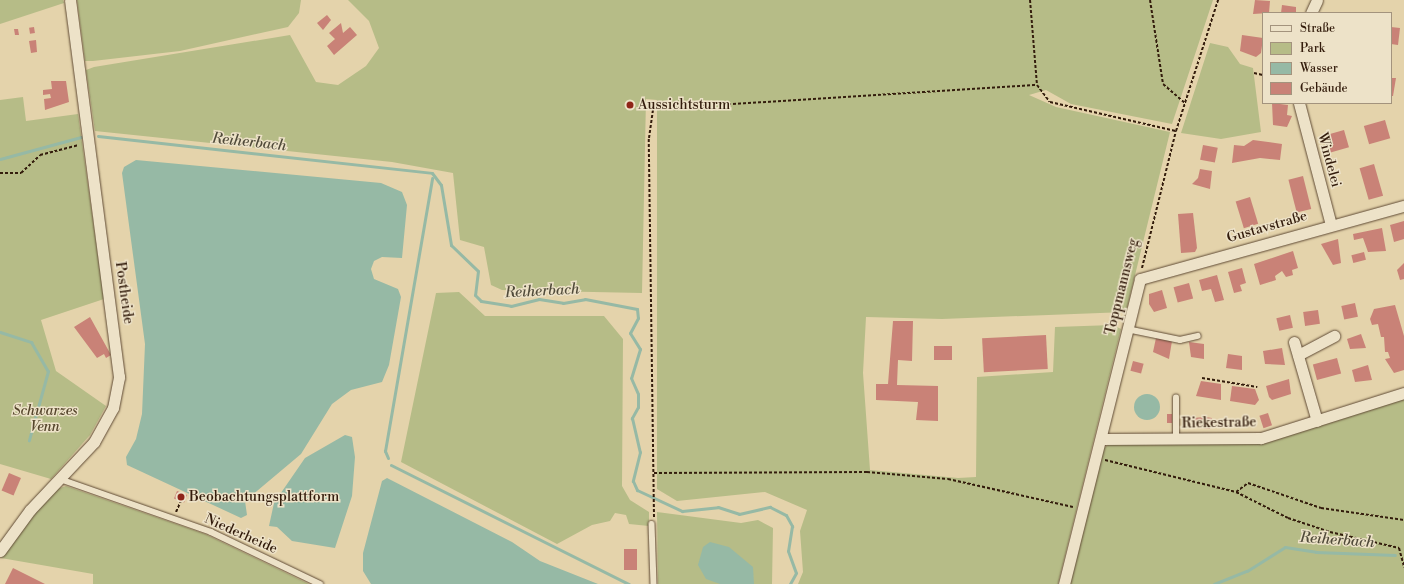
<!DOCTYPE html>
<html>
<head>
<meta charset="utf-8">
<style>
  body { margin:0 }
  #map { position:relative; width:1404px; height:584px; overflow:hidden; background:#e4d3ab; font-family:"Libre Bodoni",serif }
  div>[style] { position:absolute }
  .green>* { inset:0; background:#b6bc87 }
  .water>* { inset:0; background:#96b9a5 }
  .round { border-radius:50% }
  .stream>* { height:3px; margin:-1.5px; padding:0 1.5px; transform-origin:1.5px; border-radius:1.5px; background:#96b9a5 }
  .building>* { inset:0; background:#c98277; transform-origin:0 0 }
  .path>* { height:2px; margin-top:-1px; transform-origin:0; background:repeating-linear-gradient(90deg,#331c0c 0 3px,transparent 0 5px) }
  .roads { filter:drop-shadow(0 0 1px #5f4a34) drop-shadow(0 0 1px #5f4a34) }
  .lane>* { height:5.5px; margin:-2.75px; padding:0 2.75px; transform-origin:2.75px; border-radius:2.75px; background:#ede2c8 }
  .street>* { height:11px; margin:-5.5px; padding:0 5.5px; transform-origin:5.5px; border-radius:5.5px; background:#ede2c8 }
  .dots>* { width:11px; height:11px; translate:-50% -50%; box-sizing:border-box; border:2px solid #ede2c8; border-radius:50% }
  span { translate:-50% -50%; white-space:nowrap; text-align:center; line-height:1.15; -webkit-text-stroke:3px #ede2c8; paint-order:stroke }
  .poi-label { font-size:14px; color:#331c0c }
  .left { translate:0 -50%; text-align:left }
  .street-label { font-size:14px; color:#331c0c }
  .park-label { font-size:14px; color:#54442b; font-style:italic }
  .water-label { font-size:15px; color:#514b3a; font-style:italic }
  .legend { position:absolute; left:1262px; top:12px; width:130px; height:92px; box-sizing:border-box; background:#ede2c8; border:1px solid #a3937d; margin:0; padding:5px 7px; list-style:none; font-size:12px; color:#331c0c }
  .legend li { display:flex; align-items:center; gap:8px; height:20px }
  .legend b { width:20px; border:1px solid #a3937d }
</style>
</head>
<body>
<div id="map">
  <div class="green">
    <i style="clip-path:polygon(0 0,63px 0,64px 3px,0 24px)"></i>
    <i style="clip-path:polygon(77px 0,301px 0,299px 13px,288px 27px,180px 51px,93px 61px,85px 61px)"></i>
    <i style="clip-path:polygon(348px 0,1213px 0,1172px 124px,1071px 104px,1046px 90px,1029px 95px,1056px 107px,1170px 132px,1126px 312px,942px 319px,866px 317px,863px 373px,870px 470px,958px 478px,976px 477px,977px 377px,1053px 372px,1055px 327px,1113px 325px,1121px 329px,1058px 584px,798px 584px,803px 572px,800px 531px,807px 510px,765px 492px,677px 501px,657px 489px,657px 100px,646px 99px,642px 293px,502px 290px,491px 285px,484px 247px,460px 240px,453px 173px,392px 162px,95px 131px,86px 70px,94px 67px,290px 35px,316px 82px,338px 85px,366px 66px,379px 48px,369px 21px)"></i>
    <i style="clip-path:polygon(1210px 43px,1228px 47px,1240px 64px,1253px 68px,1261px 132px,1221px 139px,1181px 133px)"></i>
    <i style="clip-path:polygon(23px 97px,26px 121px,78px 114px,104px 299px,41px 320px,56px 371px,106px 406px,90px 435px,51px 479px,0 464px,0 100px)"></i>
    <i style="clip-path:polygon(459px 292px,485px 316px,604px 316px,623px 339px,622px 486px,630px 500px,649px 512px,649px 526px,629px 524px,626px 515px,615px 513px,610px 521px,592px 525px,557px 544px,401px 462px,436px 293px)"></i>
    <i style="clip-path:polygon(1404px 398px,1404px 584px,1070px 584px,1104px 448px,1109px 444px,1263px 442px)"></i>
    <i style="clip-path:polygon(66px 486px,205px 534px,309px 584px,93px 584px,93px 574px,1px 558px,24px 523px,54px 490px)"></i>
    <i style="clip-path:polygon(657px 512px,741px 523px,758px 520px,773px 528px,772px 584px,658px 584px)"></i>
  </div>
  <div class="water">
    <i style="clip-path:polygon(136px 160px,381px 183px,402px 192px,407px 205px,402px 258px,382px 257px,374px 261px,371px 269px,374px 279px,398px 289px,401px 297px,389px 365px,382px 382px,351px 390px,332px 404px,301px 454px,245px 501px,247px 515px,241px 518px,127px 465px,126px 457px,136px 439px,142px 414px,145px 344px,122px 173px,124px 167px)"></i>
    <i class="round" style="left:1134px;top:394px;width:26px;height:26px"></i>
    <i style="clip-path:polygon(345px 435px,352px 437px,355px 457px,352px 496px,335px 548px,292px 541px,277px 527px,269px 526px,274px 503px,305px 458px)"></i>
    <i style="clip-path:polygon(387px 478px,512px 542px,540px 561px,598px 584px,371px 584px,363px 571px,363px 553px,382px 481px)"></i>
    <i style="clip-path:polygon(710px 542px,729px 547px,753px 567px,754px 584px,720px 584px,706px 579px,698px 565px,703px 547px)"></i>
  </div>
  <div class="stream">
    <i style="left:98px;top:136px;width:336px;rotate:6.3deg"></i>
    <i style="left:432px;top:173px;width:15px;rotate:53deg"></i>
    <i style="left:441px;top:185px;width:61px;rotate:80.5deg"></i>
    <i style="left:451px;top:245px;width:37px;rotate:44deg"></i>
    <i style="left:478px;top:271px;width:24px;rotate:97deg"></i>
    <i style="left:475px;top:295px;width:8px;rotate:45deg"></i>
    <i style="left:481px;top:301px;width:30px;rotate:9deg"></i>
    <i style="left:511px;top:306px;width:29px;rotate:-14deg"></i>
    <i style="left:539px;top:299px;width:24px;rotate:9deg"></i>
    <i style="left:563px;top:303px;width:22px;rotate:-10deg"></i>
    <i style="left:585px;top:299px;width:53px;rotate:10.9deg"></i>
    <i style="left:637px;top:309px;width:9px;rotate:84deg"></i>
    <i style="left:638px;top:318px;width:17px;rotate:118deg"></i>
    <i style="left:630px;top:333px;width:19px;rotate:58deg"></i>
    <i style="left:640px;top:349px;width:30px;rotate:107deg"></i>
    <i style="left:631px;top:378px;width:17px;rotate:66deg"></i>
    <i style="left:638px;top:394px;width:13px;rotate:90deg"></i>
    <i style="left:638px;top:407px;width:13px;rotate:119deg"></i>
    <i style="left:632px;top:418px;width:35px;rotate:77deg"></i>
    <i style="left:640px;top:452px;width:30px;rotate:104deg"></i>
    <i style="left:633px;top:481px;width:10px;rotate:66deg"></i>
    <i style="left:637px;top:490px;width:50px;rotate:25deg"></i>
    <i style="left:682px;top:511px;width:36px;rotate:-6deg"></i>
    <i style="left:718px;top:507px;width:22px;rotate:18deg"></i>
    <i style="left:739px;top:514px;width:32px;rotate:-13deg"></i>
    <i style="left:770px;top:507px;width:18px;rotate:27deg"></i>
    <i style="left:786px;top:515px;width:13px;rotate:61deg"></i>
    <i style="left:792px;top:526px;width:25px;rotate:99deg"></i>
    <i style="left:788px;top:551px;width:23px;rotate:70deg"></i>
    <i style="left:796px;top:573px;width:13px;rotate:119deg"></i>
    <i style="left:0;top:159px;width:84px;rotate:-15.2deg"></i>
    <i style="left:0;top:332px;width:33px;rotate:18deg"></i>
    <i style="left:31px;top:342px;width:34px;rotate:60deg"></i>
    <i style="left:48px;top:371px;width:72px;rotate:105.4deg"></i>
    <i style="left:388px;top:458px;width:8px;rotate:-113deg"></i>
    <i style="left:385px;top:451px;width:277px;rotate:-80.2deg"></i>
    <i style="left:391px;top:465px;width:266px;rotate:26.6deg"></i>
    <i style="left:1214px;top:584px;width:35px;rotate:-22deg"></i>
    <i style="left:1247px;top:571px;width:45px;rotate:-32.3deg"></i>
    <i style="left:1285px;top:547px;width:31px;rotate:9deg"></i>
    <i style="left:1316px;top:552px;width:79px;rotate:2.2deg"></i>
  </div>
  <div class="building">
    <i style="clip-path:polygon(1255px 0,1270px 1px,1269px 13px,1253px 14px)"></i>
    <i style="clip-path:polygon(1282px 5px,1296px 7px,1296px 13px,1281px 13px)"></i>
    <i style="clip-path:polygon(327px 15px,331px 20px,323px 30px,317px 23px)"></i>
    <i style="clip-path:polygon(341px 23px,343px 33px,350px 27px,357px 35px,334px 55px,327px 46px,335px 39px,329px 33px)"></i>
    <i style="left:34px;top:27px;width:6px;height:5px;rotate:81deg"></i>
    <i style="clip-path:polygon(1391px 27px,1400px 28px,1398px 45px,1391px 44px)"></i>
    <i style="clip-path:polygon(14px 29px,18px 29px,19px 35px,15px 35px)"></i>
    <i style="clip-path:polygon(1242px 35px,1263px 38px,1261px 53px,1256px 57px,1240px 51px)"></i>
    <i style="clip-path:polygon(36px 40px,37px 52px,31px 53px,29px 41px)"></i>
    <i style="clip-path:polygon(1391px 78px,1396px 78px,1393px 96px,1391px 96px)"></i>
    <i style="clip-path:polygon(51px 81px,66px 81px,69px 102px,45px 110px,44px 99px,51px 98px,50px 94px,43px 95px,43px 90px,52px 89px)"></i>
    <i style="left:630px;top:100px;width:6px;height:6px;rotate:39deg"></i>
    <i style="clip-path:polygon(1272px 103px,1288px 105px,1287px 115px,1292px 116px,1287px 127px,1273px 125px)"></i>
    <i style="left:1385px;top:120px;width:19px;height:22px;rotate:74deg"></i>
    <i style="left:1344px;top:130px;width:18px;height:21px;rotate:74deg"></i>
    <i style="clip-path:polygon(1253px 140px,1282px 144px,1280px 160px,1260px 158px,1232px 163px,1234px 145px,1244px 146px)"></i>
    <i style="left:1203px;top:145px;width:15px;height:15px;rotate:11deg"></i>
    <i style="left:1374px;top:164px;width:33px;height:15px;rotate:74deg"></i>
    <i style="clip-path:polygon(1200px 169px,1212px 171px,1210px 189px,1192px 184px,1198px 178px)"></i>
    <i style="left:1303px;top:176px;width:34px;height:15px;rotate:76deg"></i>
    <i style="left:1250px;top:197px;width:28px;height:15px;rotate:73deg"></i>
    <i style="clip-path:polygon(1193px 213px,1197px 248px,1195px 252px,1181px 253px,1178px 214px)"></i>
    <i style="clip-path:polygon(1404px 221px,1404px 239px,1394px 242px,1390px 225px)"></i>
    <i style="clip-path:polygon(1382px 228px,1386px 251px,1368px 252px,1363px 238px,1354px 240px,1353px 234px)"></i>
    <i style="clip-path:polygon(1338px 239px,1341px 263px,1333px 265px,1321px 244px)"></i>
    <i style="clip-path:polygon(1293px 251px,1298px 268px,1292px 270px,1293px 275px,1286px 277px,1282px 271px,1275px 276px,1276px 280px,1260px 285px,1254px 264px)"></i>
    <i style="left:1364px;top:252px;width:8px;height:13px;rotate:76deg"></i>
    <i style="clip-path:polygon(1404px 263px,1404px 279px,1400px 280px,1397px 270px)"></i>
    <i style="clip-path:polygon(1242px 268px,1246px 283px,1240px 285px,1242px 291px,1234px 293px,1228px 272px)"></i>
    <i style="clip-path:polygon(1217px 275px,1224px 300px,1215px 302px,1211px 289px,1202px 291px,1199px 280px)"></i>
    <i style="left:1189px;top:283px;width:16px;height:16px;rotate:75deg"></i>
    <i style="clip-path:polygon(1162px 290px,1167px 308px,1154px 312px,1149px 304px,1149px 294px)"></i>
    <i style="left:1355px;top:303px;width:14px;height:14px;rotate:78deg"></i>
    <i style="clip-path:polygon(1395px 305px,1404px 336px,1404px 370px,1394px 373px,1385px 359px,1390px 358px,1388px 352px,1385px 352px,1384px 337px,1381px 337px,1378px 324px,1372px 325px,1370px 319px,1374px 309px)"></i>
    <i style="left:1318px;top:310px;width:14px;height:15px;rotate:82deg"></i>
    <i style="left:1290px;top:315px;width:13px;height:14px;rotate:77deg"></i>
    <i style="clip-path:polygon(90px 317px,111px 355px,106px 358px,104px 354px,97px 358px,74px 327px)"></i>
    <i style="clip-path:polygon(893px 321px,913px 321px,912px 361px,898px 360px,897px 385px,938px 386px,938px 421px,916px 420px,918px 402px,876px 400px,876px 384px,888px 384px)"></i>
    <i style="clip-path:polygon(1361px 334px,1366px 348px,1350px 349px,1347px 339px)"></i>
    <i style="left:1046px;top:335px;width:34px;height:64px;rotate:87deg"></i>
    <i style="clip-path:polygon(1156px 338px,1172px 341px,1169px 359px,1153px 352px)"></i>
    <i style="clip-path:polygon(1189px 342px,1204px 344px,1204px 359px,1191px 357px)"></i>
    <i style="left:934px;top:346px;width:18px;height:14px"></i>
    <i style="clip-path:polygon(1282px 348px,1285px 365px,1265px 364px,1263px 351px)"></i>
    <i style="clip-path:polygon(1228px 354px,1242px 356px,1242px 370px,1226px 368px)"></i>
    <i style="left:1337px;top:358px;width:16px;height:25px;rotate:75deg"></i>
    <i style="left:1133px;top:361px;width:11px;height:10px;rotate:15deg"></i>
    <i style="clip-path:polygon(1368px 365px,1372px 380px,1355px 382px,1352px 370px)"></i>
    <i style="clip-path:polygon(1289px 379px,1291px 394px,1272px 400px,1269px 397px,1266px 386px)"></i>
    <i style="clip-path:polygon(1201px 381px,1221px 384px,1221px 400px,1196px 396px)"></i>
    <i style="clip-path:polygon(1232px 386px,1255px 389px,1259px 400px,1255px 405px,1230px 401px)"></i>
    <i style="left:1268px;top:413px;width:13px;height:9px;rotate:72deg"></i>
    <i style="left:1167px;top:414px;width:5px;height:9px"></i>
    <i style="clip-path:polygon(1205px 417px,1212px 418px,1210px 429px,1192px 427px,1193px 418px)"></i>
    <i style="left:9px;top:473px;width:13px;height:19px;rotate:23deg"></i>
    <i style="left:177px;top:491px;width:11px;height:8px;rotate:22deg"></i>
    <i style="left:624px;top:549px;width:13px;height:21px"></i>
    <i style="clip-path:polygon(13px 568px,45px 584px,5px 584px)"></i>
  </div>
  <div class="path">
    <i style="left:1030px;top:0;width:85px;rotate:85.3deg"></i>
    <i style="left:1150px;top:0;width:85px;rotate:81.2deg"></i>
    <i style="left:1163px;top:84px;width:29px;rotate:41deg"></i>
    <i style="left:1254px;top:73px;width:9px;rotate:13deg"></i>
    <i style="left:0;top:173px;width:21px"></i>
    <i style="left:21px;top:173px;width:26px;rotate:-43deg"></i>
    <i style="left:40px;top:155px;width:40px;rotate:-14.4deg"></i>
    <i style="left:1142px;top:268px;width:141px;rotate:-76.1deg"></i>
    <i style="left:1176px;top:131px;width:138px;rotate:-72.2deg"></i>
    <i style="left:1202px;top:378px;width:56px;rotate:9.3deg"></i>
    <i style="left:1105px;top:460px;width:135px;rotate:13.7deg"></i>
    <i style="left:1236px;top:492px;width:15px;rotate:-37deg"></i>
    <i style="left:1248px;top:483px;width:77px;rotate:18.9deg"></i>
    <i style="left:1321px;top:508px;width:84px;rotate:8.2deg"></i>
    <i style="left:654px;top:473px;width:213px;rotate:-0.3deg"></i>
    <i style="left:867px;top:472px;width:81px;rotate:4.9deg"></i>
    <i style="left:948px;top:479px;width:128px;rotate:12.6deg"></i>
    <i style="left:1236px;top:492px;width:58px;rotate:26.6deg"></i>
    <i style="left:1288px;top:518px;width:44px;rotate:18.4deg"></i>
    <i style="left:1330px;top:532px;width:71px;rotate:13.1deg"></i>
    <i style="left:1399px;top:548px;width:20px;rotate:75deg"></i>
    <i style="left:176px;top:512px;width:12px;rotate:-66deg"></i>
    <i style="left:654px;top:517px;width:379px;rotate:-90.8deg"></i>
    <i style="left:649px;top:138px;width:29px;rotate:-82deg"></i>
    <i style="left:653px;top:109px;width:385px;rotate:-3.6deg"></i>
    <i style="left:1037px;top:85px;width:21px;rotate:53deg"></i>
    <i style="left:1050px;top:102px;width:129px;rotate:13deg"></i>
  </div>
  <div class="roads">
    <div class="lane">
      <i style="left:1127px;top:329px;width:54px;rotate:11.7deg"></i>
      <i style="left:1180px;top:340px;width:18px;rotate:-13deg"></i>
      <i style="left:1176px;top:439px;width:41px;rotate:-90deg"></i>
      <i style="left:60px;top:479px;width:160px;rotate:19.3deg"></i>
      <i style="left:211px;top:532px;width:121px;rotate:25.5deg"></i>
      <i style="left:652px;top:524px;width:60px;rotate:88.1deg"></i>
    </div>
    <div class="street">
      <i style="left:1311px;top:13px;width:14px;rotate:-65deg"></i>
      <i style="left:1299px;top:103px;width:126px;rotate:75.3deg"></i>
      <i style="left:1294px;top:342px;width:82px;rotate:73.8deg"></i>
      <i style="left:1298px;top:355px;width:41px;rotate:-27.8deg"></i>
      <i style="left:1101px;top:439px;width:160px;rotate:-0.4deg"></i>
      <i style="left:1261px;top:438px;width:150px;rotate:-17.5deg"></i>
      <i style="left:0;top:551px;width:51px;rotate:-53.8deg"></i>
      <i style="left:30px;top:510px;width:93px;rotate:-46.7deg"></i>
      <i style="left:94px;top:442px;width:39px;rotate:-61deg"></i>
      <i style="left:113px;top:408px;width:32px;rotate:-79deg"></i>
      <i style="left:119px;top:377px;width:380px;rotate:-97.4deg"></i>
      <i style="left:1064px;top:584px;width:314px;rotate:-76deg"></i>
      <i style="left:1140px;top:279px;width:274px;rotate:-15.5deg"></i>
    </div>
  </div>
  <div class="dots">
    <i style="left:630px;top:105px;background:#8f2418"></i>
    <i style="left:181px;top:497px;background:#8f2418"></i>
  </div>
  <div class="poi-label">
    <span class="left" style="left:638px;top:105px">Aussichtsturm</span>
    <span class="left" style="left:189px;top:497px">Beobachtungsplattform</span>
  </div>
  <div class="street-label">
    <span style="left:1329px;top:160px;rotate:75deg">Windelei</span>
    <span style="left:1267px;top:227px;rotate:-16deg">Gustavstraße</span>
    <span style="left:1122px;top:287px;rotate:-76deg">Toppmannsweg</span>
    <span style="left:124px;top:293px;rotate:82deg">Postheide</span>
    <span style="left:1219px;top:423px;rotate:-1deg">Riekestraße</span>
    <span style="left:241px;top:534px;rotate:24deg">Niederheide</span>
  </div>
  <div class="park-label">
    <span style="left:45px;top:419px">Schwarzes<br>Venn</span>
  </div>
  <div class="water-label">
    <span style="left:249px;top:142px;rotate:6deg">Reiherbach</span>
    <span style="left:542px;top:291px;rotate:-3deg">Reiherbach</span>
    <span style="left:1337px;top:540px;rotate:4deg">Reiherbach</span>
  </div>
  <ul class="legend">
  <li><b style="height:5px;background:#ede2c8"></b>Straße</li>
  <li><b style="height:11px;background:#b6bc87"></b>Park</li>
  <li><b style="height:11px;background:#96b9a5"></b>Wasser</li>
  <li><b style="height:11px;background:#c98277"></b>Gebäude</li>
  </ul>
</div>
</body>
</html>
